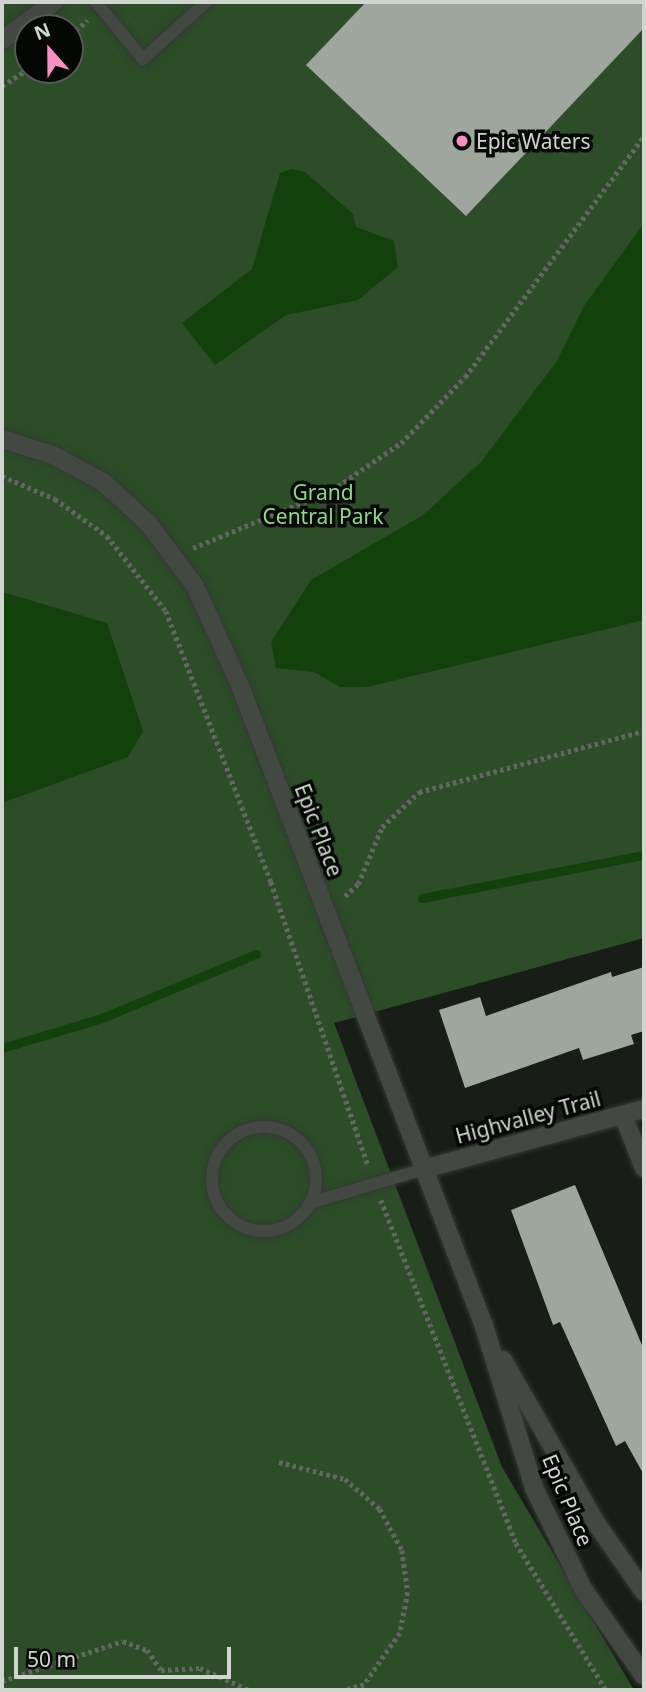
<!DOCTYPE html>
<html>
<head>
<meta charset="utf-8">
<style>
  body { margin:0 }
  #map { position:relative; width:646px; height:1692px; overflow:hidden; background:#181e17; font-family:"Noto Sans",sans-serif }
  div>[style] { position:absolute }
  .green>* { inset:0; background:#2c4d28 }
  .water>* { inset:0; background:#12410c }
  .stream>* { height:9px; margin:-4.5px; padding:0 4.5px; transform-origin:4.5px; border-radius:4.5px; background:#12410c }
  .building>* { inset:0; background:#9ea69d }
  .path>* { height:4.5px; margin-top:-2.25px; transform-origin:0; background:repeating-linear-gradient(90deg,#626761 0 3.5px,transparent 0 7px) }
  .roads { filter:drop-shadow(0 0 2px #353935) drop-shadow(0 0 2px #353935) }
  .service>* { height:12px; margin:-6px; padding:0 6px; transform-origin:6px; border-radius:6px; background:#434942 }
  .service>.ring { margin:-6px; padding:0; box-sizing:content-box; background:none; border:12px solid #434942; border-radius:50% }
  .minor>* { height:18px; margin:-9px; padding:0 9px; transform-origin:9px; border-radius:9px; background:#434942 }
  .tertiary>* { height:18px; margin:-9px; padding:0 9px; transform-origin:9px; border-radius:9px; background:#434942 }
  .dots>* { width:19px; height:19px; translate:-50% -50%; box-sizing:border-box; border:4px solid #050705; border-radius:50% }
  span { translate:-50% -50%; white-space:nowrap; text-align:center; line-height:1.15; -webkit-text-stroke:7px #050705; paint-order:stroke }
  .poi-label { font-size:21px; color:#d1d5d0 }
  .left { translate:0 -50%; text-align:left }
  .park-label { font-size:21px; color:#8adc7f }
  .street-label { font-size:21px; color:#d1d5d0 }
  .frame { position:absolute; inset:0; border:4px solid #d1d5d0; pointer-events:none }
  .north { position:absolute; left:14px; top:14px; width:70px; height:70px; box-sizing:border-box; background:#050705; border:2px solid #575956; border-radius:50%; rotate:339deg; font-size:19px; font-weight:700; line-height:28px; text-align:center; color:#d1d5d0 }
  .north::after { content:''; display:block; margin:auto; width:24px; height:32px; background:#fc8fc2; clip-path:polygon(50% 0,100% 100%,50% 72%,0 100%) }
  .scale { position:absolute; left:14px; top:1647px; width:217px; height:32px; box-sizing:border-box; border:4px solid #d1d5d0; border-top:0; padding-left:9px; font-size:21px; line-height:24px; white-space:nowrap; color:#d1d5d0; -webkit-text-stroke:5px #050705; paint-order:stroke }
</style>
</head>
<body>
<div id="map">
  <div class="green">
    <i style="clip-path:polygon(evenodd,2px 2px,644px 2px,644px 938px,334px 1023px,502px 1467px,634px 1690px,2px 1690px,2px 2px,28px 28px,70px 28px,70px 70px,28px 70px,28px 28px)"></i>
  </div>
  <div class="water">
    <i style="clip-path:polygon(292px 169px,305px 172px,353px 214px,356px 227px,394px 241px,398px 267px,358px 300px,286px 315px,215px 365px,182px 323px,252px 269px,280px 173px)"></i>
    <i style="clip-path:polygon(644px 223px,644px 620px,367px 687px,340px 687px,314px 672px,276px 668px,271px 642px,311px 580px,423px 515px,481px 462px,557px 361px,584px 306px)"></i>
    <i style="clip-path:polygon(2px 592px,107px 623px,143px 731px,128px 757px,2px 803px)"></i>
  </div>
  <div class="stream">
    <i style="left:422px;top:898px;width:226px;rotate:-11deg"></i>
    <i style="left:2px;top:1048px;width:104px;rotate:-16.7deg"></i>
    <i style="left:102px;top:1018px;width:167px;rotate:-22.6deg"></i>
  </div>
  <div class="building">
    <i style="clip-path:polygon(366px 2px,644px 2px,644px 28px,466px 216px,306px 65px)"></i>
    <i style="clip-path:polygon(644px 967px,644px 1031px,631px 1035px,634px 1044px,583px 1060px,579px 1048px,465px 1088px,439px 1010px,480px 997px,486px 1016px,611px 972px,612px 977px)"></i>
    <i style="clip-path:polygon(575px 1185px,644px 1350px,644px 1475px,625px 1441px,616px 1446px,560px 1322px,553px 1325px,511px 1210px)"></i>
  </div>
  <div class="path">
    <i style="left:70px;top:35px;width:23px;rotate:-40deg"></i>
    <i style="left:2px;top:86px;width:31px;rotate:-33deg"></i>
    <i style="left:2px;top:476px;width:58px;rotate:23.5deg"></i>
    <i style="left:55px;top:499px;width:64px;rotate:35.4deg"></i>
    <i style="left:107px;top:536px;width:95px;rotate:51.8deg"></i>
    <i style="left:166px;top:611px;width:291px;rotate:68.8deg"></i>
    <i style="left:271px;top:882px;width:300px;rotate:71.1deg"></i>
    <i style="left:193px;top:548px;width:151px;rotate:-22.6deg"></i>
    <i style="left:332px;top:490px;width:83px;rotate:-34.3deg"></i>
    <i style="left:401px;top:443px;width:92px;rotate:-45.9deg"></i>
    <i style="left:465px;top:377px;width:300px;rotate:-53.4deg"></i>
    <i style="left:345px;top:896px;width:18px;rotate:-43deg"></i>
    <i style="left:358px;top:884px;width:62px;rotate:-67.2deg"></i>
    <i style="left:382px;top:827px;width:51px;rotate:-43.4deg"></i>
    <i style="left:419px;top:792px;width:233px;rotate:-15.2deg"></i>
    <i style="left:381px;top:1200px;width:369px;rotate:68.5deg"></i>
    <i style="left:516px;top:1543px;width:172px;rotate:58.5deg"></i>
    <i style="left:279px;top:1462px;width:68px;rotate:14.4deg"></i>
    <i style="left:345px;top:1479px;width:46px;rotate:40.6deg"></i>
    <i style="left:380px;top:1509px;width:47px;rotate:61.8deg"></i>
    <i style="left:402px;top:1550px;width:42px;rotate:81.9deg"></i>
    <i style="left:408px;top:1592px;width:42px;rotate:101deg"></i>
    <i style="left:400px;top:1633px;width:63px;rotate:124.7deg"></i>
    <i style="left:364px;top:1685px;width:21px;rotate:166deg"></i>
    <i style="left:2px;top:1681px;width:127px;rotate:-18.3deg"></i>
    <i style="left:123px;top:1641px;width:26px;rotate:21deg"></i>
    <i style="left:147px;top:1650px;width:24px;rotate:55deg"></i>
    <i style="left:161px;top:1670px;width:39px;rotate:-3deg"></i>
    <i style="left:200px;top:1668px;width:54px;rotate:24.2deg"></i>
  </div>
  <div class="roads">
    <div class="service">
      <i style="left:96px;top:2px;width:74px;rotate:50.5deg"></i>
      <i style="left:143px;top:59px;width:85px;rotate:-42.1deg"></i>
      <i class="ring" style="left:212px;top:1127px;width:92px;height:92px"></i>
      <i style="left:310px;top:1203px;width:119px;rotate:-16.6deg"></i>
    </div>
    <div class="minor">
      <i style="left:623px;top:1115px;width:57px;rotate:68.4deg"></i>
      <i style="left:424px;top:1169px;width:228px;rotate:-15.3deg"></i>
    </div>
    <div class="tertiary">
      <i style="left:2px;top:40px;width:64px;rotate:-36.2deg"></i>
      <i style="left:2px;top:439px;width:53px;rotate:17.4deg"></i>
      <i style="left:53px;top:455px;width:57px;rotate:28.4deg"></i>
      <i style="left:103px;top:482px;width:61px;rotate:42.3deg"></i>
      <i style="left:148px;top:523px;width:79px;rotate:53.3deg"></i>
      <i style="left:195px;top:586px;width:112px;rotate:65.7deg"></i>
      <i style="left:241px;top:688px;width:683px;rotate:69.15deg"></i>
      <i style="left:484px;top:1326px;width:170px;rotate:72.8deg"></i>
      <i style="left:534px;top:1488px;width:112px;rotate:64.1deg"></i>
      <i style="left:583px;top:1589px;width:106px;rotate:55deg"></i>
      <i style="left:503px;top:1360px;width:188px;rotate:60.3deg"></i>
      <i style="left:596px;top:1523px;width:84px;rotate:55.2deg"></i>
    </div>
  </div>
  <div class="dots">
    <i style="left:462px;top:141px;background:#fc8fc2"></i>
  </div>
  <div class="poi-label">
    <span class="left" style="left:476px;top:141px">Epic Waters</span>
  </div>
  <div class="park-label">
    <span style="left:323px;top:504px">Grand<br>Central Park</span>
  </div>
  <div class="street-label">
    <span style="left:319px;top:830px;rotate:69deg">Epic Place</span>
    <span style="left:528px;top:1117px;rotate:-15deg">Highvalley Trail</span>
    <span style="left:568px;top:1500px;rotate:67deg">Epic Place</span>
  </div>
  <div class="frame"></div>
  <div class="north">N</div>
  <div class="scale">50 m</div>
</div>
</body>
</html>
